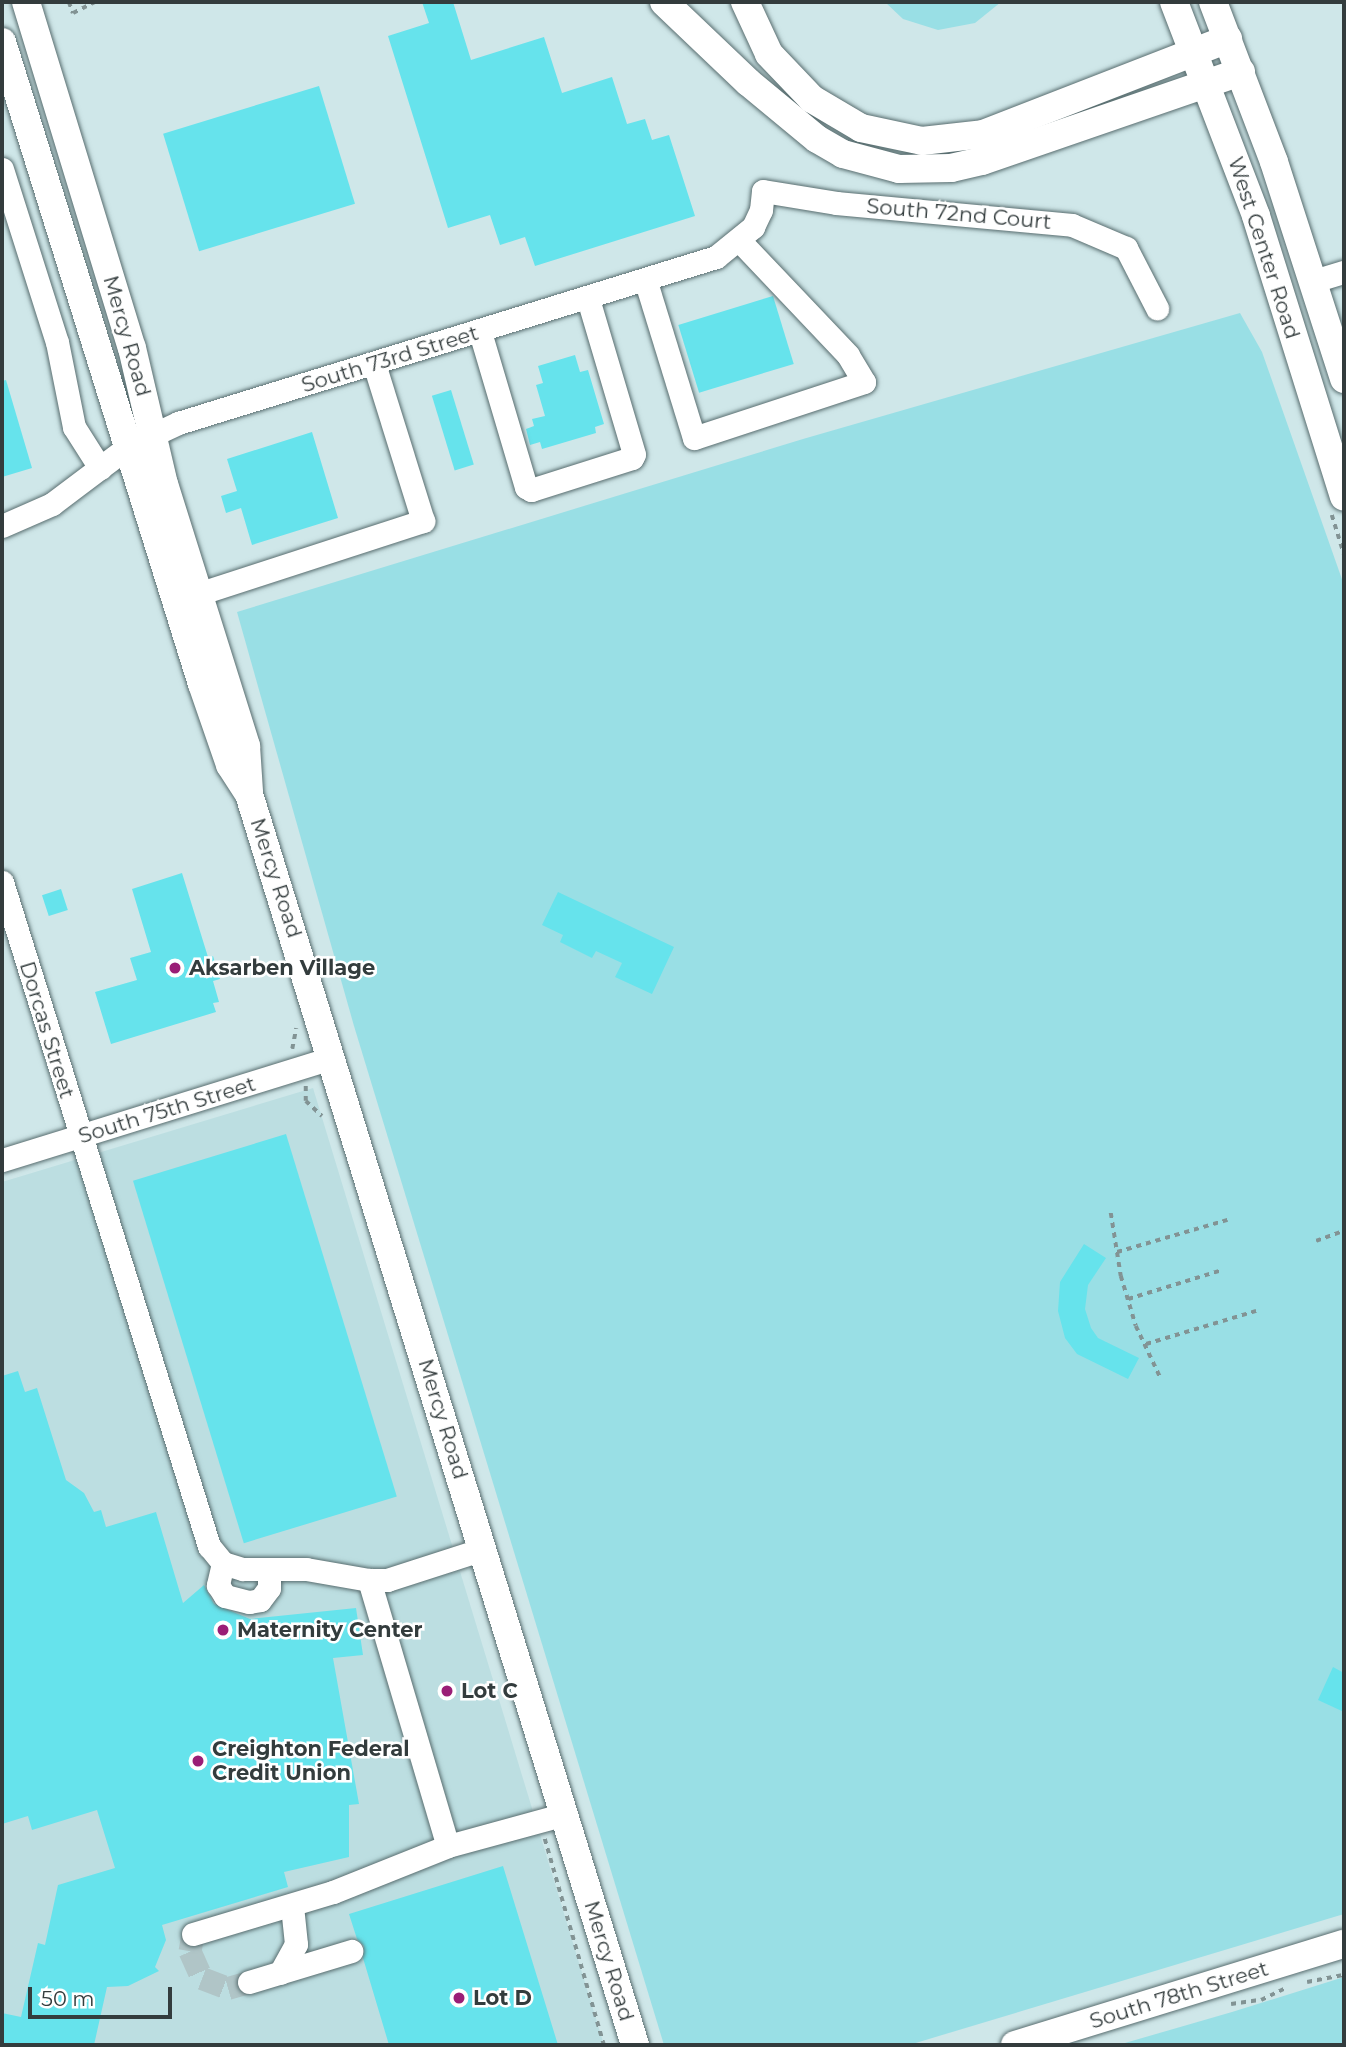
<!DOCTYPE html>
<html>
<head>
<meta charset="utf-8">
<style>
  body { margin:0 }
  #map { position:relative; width:1346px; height:2047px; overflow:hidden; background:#cfe7e9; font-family:Montserrat,sans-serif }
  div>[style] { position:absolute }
  .built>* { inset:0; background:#bcdee1 }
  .green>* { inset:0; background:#99dfe5 }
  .building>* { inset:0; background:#66e3ec; transform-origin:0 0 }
  .minor-tunnel>* { height:23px; margin-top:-11.5px; transform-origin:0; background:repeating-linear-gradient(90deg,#b0c5c7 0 23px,transparent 0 34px) }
  .path>* { height:3.5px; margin-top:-1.75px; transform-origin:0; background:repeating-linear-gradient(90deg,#829394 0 5px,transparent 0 10px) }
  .roads { filter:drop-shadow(0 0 2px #586d6f) drop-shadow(0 0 2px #586d6f) }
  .minor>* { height:23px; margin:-11.5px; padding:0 11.5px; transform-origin:11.5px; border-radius:11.5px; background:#fff }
  .major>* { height:28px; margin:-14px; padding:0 14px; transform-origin:14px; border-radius:14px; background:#fff }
  .dots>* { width:19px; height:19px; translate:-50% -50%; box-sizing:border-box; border:4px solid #fff; border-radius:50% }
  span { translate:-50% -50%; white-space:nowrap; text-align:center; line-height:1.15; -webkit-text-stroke:5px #fff; paint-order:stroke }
  .street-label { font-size:21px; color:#333c3d }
  .poi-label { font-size:21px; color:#333c3d; font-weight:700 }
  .left { translate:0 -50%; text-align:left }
  .frame { position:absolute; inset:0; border:4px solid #333c3d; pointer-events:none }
  .scale { position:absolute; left:28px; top:1987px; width:144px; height:32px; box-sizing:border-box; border:4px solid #333c3d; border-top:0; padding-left:9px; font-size:21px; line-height:24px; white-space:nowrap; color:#333c3d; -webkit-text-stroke:5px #fff; paint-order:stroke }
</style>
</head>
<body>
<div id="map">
  <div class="built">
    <i style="clip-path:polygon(313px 1088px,604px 2045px,2px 2045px,2px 1182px)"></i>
  </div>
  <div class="green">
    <i style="clip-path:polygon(885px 2px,1001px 2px,975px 23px,938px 30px,903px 19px)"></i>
    <i style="clip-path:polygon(1240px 313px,1262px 352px,1344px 585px,1344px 1914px,909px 2045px,664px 2045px,354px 1026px,237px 612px,803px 439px)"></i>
    <i style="clip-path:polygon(1344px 1977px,1344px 2045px,1118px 2045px,1232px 2012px)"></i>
  </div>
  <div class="building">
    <i style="clip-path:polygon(422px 2px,453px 2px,471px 60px,544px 37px,562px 93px,612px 77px,627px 124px,645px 119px,652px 140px,669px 135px,695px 216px,535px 266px,525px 237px,500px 245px,490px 215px,448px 228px,388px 36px,429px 23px)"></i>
    <i style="left:319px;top:86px;width:123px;height:163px;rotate:73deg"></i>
    <i style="left:773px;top:296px;width:71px;height:99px;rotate:73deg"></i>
    <i style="clip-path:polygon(575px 355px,580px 372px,588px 370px,604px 424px,595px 427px,596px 433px,542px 449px,540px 442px,530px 445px,526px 429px,534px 426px,532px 419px,545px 416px,536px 385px,543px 383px,538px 366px)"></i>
    <i style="clip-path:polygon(6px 380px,32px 468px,2px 477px,2px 381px)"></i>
    <i style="left:451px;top:390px;width:78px;height:20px;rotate:73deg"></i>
    <i style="clip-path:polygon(312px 432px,338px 518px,252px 545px,241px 508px,226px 513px,221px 496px,237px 491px,227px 459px)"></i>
    <i style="clip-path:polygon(182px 873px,208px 957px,213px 956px,220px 979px,213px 981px,219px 1002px,213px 1003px,216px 1012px,111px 1044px,95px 992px,137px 980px,130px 958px,151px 952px,132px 889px)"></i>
    <i style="left:61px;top:889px;width:22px;height:20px;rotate:72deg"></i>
    <i style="clip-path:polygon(558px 892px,674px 947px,652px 994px,615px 977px,622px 963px,596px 951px,592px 958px,560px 942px,563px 935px,542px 925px)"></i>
    <i style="left:286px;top:1134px;width:379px;height:160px;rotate:73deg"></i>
    <i style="clip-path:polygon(1084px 1244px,1106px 1258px,1088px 1285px,1085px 1309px,1091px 1328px,1098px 1338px,1139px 1358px,1128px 1379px,1077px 1354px,1065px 1338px,1058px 1311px,1060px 1282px)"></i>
    <i style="clip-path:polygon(18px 1371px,25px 1392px,37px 1388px,66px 1480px,84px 1493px,94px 1512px,101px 1510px,106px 1527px,156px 1512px,183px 1603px,204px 1585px,214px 1604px,250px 1619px,356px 1608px,363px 1655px,333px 1658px,359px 1804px,349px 1805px,349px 1857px,284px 1872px,288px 1887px,162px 1925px,166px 1940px,155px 1967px,159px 1971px,128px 1986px,107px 1987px,94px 2045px,2px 2045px,2px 2013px,21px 2017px,38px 1943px,45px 1945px,58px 1885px,115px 1868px,97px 1810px,32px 1830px,28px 1816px,2px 1824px,2px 1376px)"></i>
    <i style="clip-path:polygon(1333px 1667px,1344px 1673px,1344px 1712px,1318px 1700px)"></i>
    <i style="clip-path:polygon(503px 1866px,558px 2045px,389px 2045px,363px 1958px,364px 1946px,357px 1939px,349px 1914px)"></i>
  </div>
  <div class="minor-tunnel">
    <i style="left:193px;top:1934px;width:17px;rotate:100deg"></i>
    <i style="left:190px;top:1951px;width:30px;rotate:66deg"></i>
    <i style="left:202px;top:1978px;width:28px;rotate:21deg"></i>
    <i style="left:228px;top:1988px;width:22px;rotate:-16deg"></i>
  </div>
  <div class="path">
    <i style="left:69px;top:2px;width:12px;rotate:70deg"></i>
    <i style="left:73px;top:13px;width:25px;rotate:-27deg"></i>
    <i style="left:1332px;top:515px;width:41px;rotate:72.9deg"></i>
    <i style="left:292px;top:1049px;width:21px;rotate:-79deg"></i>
    <i style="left:306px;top:1086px;width:15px;rotate:90deg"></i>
    <i style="left:306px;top:1101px;width:22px;rotate:43deg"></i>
    <i style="left:1111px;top:1213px;width:64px;rotate:81deg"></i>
    <i style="left:1121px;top:1276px;width:52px;rotate:73.3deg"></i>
    <i style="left:1136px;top:1326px;width:59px;rotate:64.7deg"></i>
    <i style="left:1316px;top:1241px;width:30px;rotate:-20deg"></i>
    <i style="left:1117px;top:1252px;width:115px;rotate:-16.2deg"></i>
    <i style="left:1128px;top:1299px;width:98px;rotate:-17.1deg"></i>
    <i style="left:1146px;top:1344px;width:115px;rotate:-16.7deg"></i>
    <i style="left:545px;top:1839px;width:214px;rotate:74deg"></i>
    <i style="left:1307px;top:1982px;width:38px;rotate:-11deg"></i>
    <i style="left:1231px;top:2004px;width:30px;rotate:-8deg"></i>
    <i style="left:1261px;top:2000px;width:28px;rotate:-26deg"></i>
  </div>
  <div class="roads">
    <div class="minor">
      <i style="left:2px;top:169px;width:182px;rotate:72.4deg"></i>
      <i style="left:57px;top:342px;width:87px;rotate:78.7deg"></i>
      <i style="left:74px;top:427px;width:49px;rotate:57.6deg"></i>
      <i style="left:1314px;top:281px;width:31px;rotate:-17deg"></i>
      <i style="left:646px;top:282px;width:163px;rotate:72.9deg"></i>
      <i style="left:694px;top:438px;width:179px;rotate:-18.2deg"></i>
      <i style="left:864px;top:382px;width:31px;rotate:-121deg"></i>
      <i style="left:848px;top:355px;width:157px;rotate:-133.5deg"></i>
      <i style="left:480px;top:332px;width:162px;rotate:73.5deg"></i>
      <i style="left:526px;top:487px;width:6px;rotate:31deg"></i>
      <i style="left:531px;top:490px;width:106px;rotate:-17.6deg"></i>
      <i style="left:632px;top:458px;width:4px;rotate:-63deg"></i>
      <i style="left:634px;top:454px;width:162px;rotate:-106.5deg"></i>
      <i style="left:2px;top:526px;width:55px;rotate:-23.7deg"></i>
      <i style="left:52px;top:504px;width:96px;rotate:-37deg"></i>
      <i style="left:129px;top:446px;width:54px;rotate:-25.1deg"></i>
      <i style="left:178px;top:423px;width:563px;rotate:-17.15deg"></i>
      <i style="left:716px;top:257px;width:48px;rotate:-39deg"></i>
      <i style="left:753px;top:227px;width:19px;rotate:-65deg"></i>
      <i style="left:761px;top:210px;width:19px;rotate:-84deg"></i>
      <i style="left:763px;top:191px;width:74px;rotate:9.3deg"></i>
      <i style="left:836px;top:203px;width:237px;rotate:5.3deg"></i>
      <i style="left:1072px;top:225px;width:59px;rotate:23.1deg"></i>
      <i style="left:1126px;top:248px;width:68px;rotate:62.7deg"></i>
      <i style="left:198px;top:594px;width:237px;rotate:-18deg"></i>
      <i style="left:423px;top:521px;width:164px;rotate:-107.3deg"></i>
      <i style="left:2px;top:882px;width:696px;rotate:72.69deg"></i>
      <i style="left:209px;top:1546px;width:22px;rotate:51deg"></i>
      <i style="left:223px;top:1563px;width:21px;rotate:17deg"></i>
      <i style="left:243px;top:1569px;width:63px"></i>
      <i style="left:306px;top:1569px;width:64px;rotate:9.9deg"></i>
      <i style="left:369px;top:1580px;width:18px"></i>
      <i style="left:387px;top:1580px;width:101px;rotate:-17.9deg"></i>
      <i style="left:2px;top:1160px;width:345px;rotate:-17.2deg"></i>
      <i style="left:223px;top:1563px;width:23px;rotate:103deg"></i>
      <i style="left:218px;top:1585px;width:13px;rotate:58deg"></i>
      <i style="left:225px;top:1596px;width:25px;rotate:14deg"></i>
      <i style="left:249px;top:1602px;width:11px;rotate:-10deg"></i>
      <i style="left:260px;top:1600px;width:15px;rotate:-53deg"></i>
      <i style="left:269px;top:1588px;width:18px;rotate:-90deg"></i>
      <i style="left:369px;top:1580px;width:277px;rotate:73.5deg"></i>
      <i style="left:193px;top:1934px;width:146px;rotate:-16.7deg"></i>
      <i style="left:333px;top:1892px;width:124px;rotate:-21.8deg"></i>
      <i style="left:448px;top:1846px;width:121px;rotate:-15.3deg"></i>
      <i style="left:280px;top:1973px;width:33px;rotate:-61deg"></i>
      <i style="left:296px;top:1944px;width:39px;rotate:-96deg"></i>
      <i style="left:249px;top:1982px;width:107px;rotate:-16.9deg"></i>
    </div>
    <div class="major">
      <i style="left:26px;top:2px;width:362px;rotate:73deg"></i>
      <i style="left:132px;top:348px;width:140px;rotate:76.8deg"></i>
      <i style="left:164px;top:484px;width:275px;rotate:72.6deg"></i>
      <i style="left:246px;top:746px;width:45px;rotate:86.2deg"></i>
      <i style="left:664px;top:2px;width:116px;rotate:43.6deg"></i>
      <i style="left:748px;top:82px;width:89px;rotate:39.6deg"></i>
      <i style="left:817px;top:139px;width:30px;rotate:30deg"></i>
      <i style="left:843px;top:154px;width:58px;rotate:15deg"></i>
      <i style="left:899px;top:169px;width:52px;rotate:-1.1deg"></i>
      <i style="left:951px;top:168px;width:32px;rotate:-13deg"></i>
      <i style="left:982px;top:161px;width:274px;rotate:-19deg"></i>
      <i style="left:745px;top:2px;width:57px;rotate:65.2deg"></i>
      <i style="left:769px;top:54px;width:62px;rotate:46.3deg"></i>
      <i style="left:812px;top:99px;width:57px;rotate:30.6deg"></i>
      <i style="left:861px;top:128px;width:62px;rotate:12deg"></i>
      <i style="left:922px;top:141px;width:61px;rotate:-6.5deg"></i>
      <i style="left:983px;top:134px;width:263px;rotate:-21.2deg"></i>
      <i style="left:1174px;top:2px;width:229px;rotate:69deg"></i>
      <i style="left:1256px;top:216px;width:294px;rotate:72.6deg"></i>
      <i style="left:1213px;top:2px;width:171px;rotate:69.1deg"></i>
      <i style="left:1274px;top:162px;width:228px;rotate:72.1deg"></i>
      <i style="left:2px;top:42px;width:672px;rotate:72.7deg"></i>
      <i style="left:202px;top:684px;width:86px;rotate:70.9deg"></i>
      <i style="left:230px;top:765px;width:35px;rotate:57deg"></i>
      <i style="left:249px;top:794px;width:1309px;rotate:72.85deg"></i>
      <i style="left:1015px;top:2045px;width:344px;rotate:-17.1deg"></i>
    </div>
  </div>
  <div class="dots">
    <i style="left:175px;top:968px;background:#9a1e76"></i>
    <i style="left:223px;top:1630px;background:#9a1e76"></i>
    <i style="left:447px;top:1691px;background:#9a1e76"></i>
    <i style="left:198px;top:1761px;background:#9a1e76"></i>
    <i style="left:459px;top:1998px;background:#9a1e76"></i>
  </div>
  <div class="street-label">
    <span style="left:959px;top:214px;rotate:5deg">South 72nd Court</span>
    <span style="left:1264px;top:248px;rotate:72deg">West Center Road</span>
    <span style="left:127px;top:336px;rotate:74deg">Mercy Road</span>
    <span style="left:390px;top:359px;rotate:-17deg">South 73rd Street</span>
    <span style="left:276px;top:878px;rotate:72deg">Mercy Road</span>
    <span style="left:47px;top:1030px;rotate:73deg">Dorcas Street</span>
    <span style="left:167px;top:1110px;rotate:-17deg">South 75th Street</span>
    <span style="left:443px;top:1419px;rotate:73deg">Mercy Road</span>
    <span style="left:609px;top:1961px;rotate:73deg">Mercy Road</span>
    <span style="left:1179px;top:1995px;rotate:-17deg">South 78th Street</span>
  </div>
  <div class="poi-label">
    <span class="left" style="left:189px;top:968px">Aksarben Village</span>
    <span class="left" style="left:237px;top:1630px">Maternity Center</span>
    <span class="left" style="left:461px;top:1691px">Lot C</span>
    <span class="left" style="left:212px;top:1761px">Creighton Federal<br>Credit Union</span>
    <span class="left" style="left:473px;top:1998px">Lot D</span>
  </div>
  <div class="frame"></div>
  <div class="scale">50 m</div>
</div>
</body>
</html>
